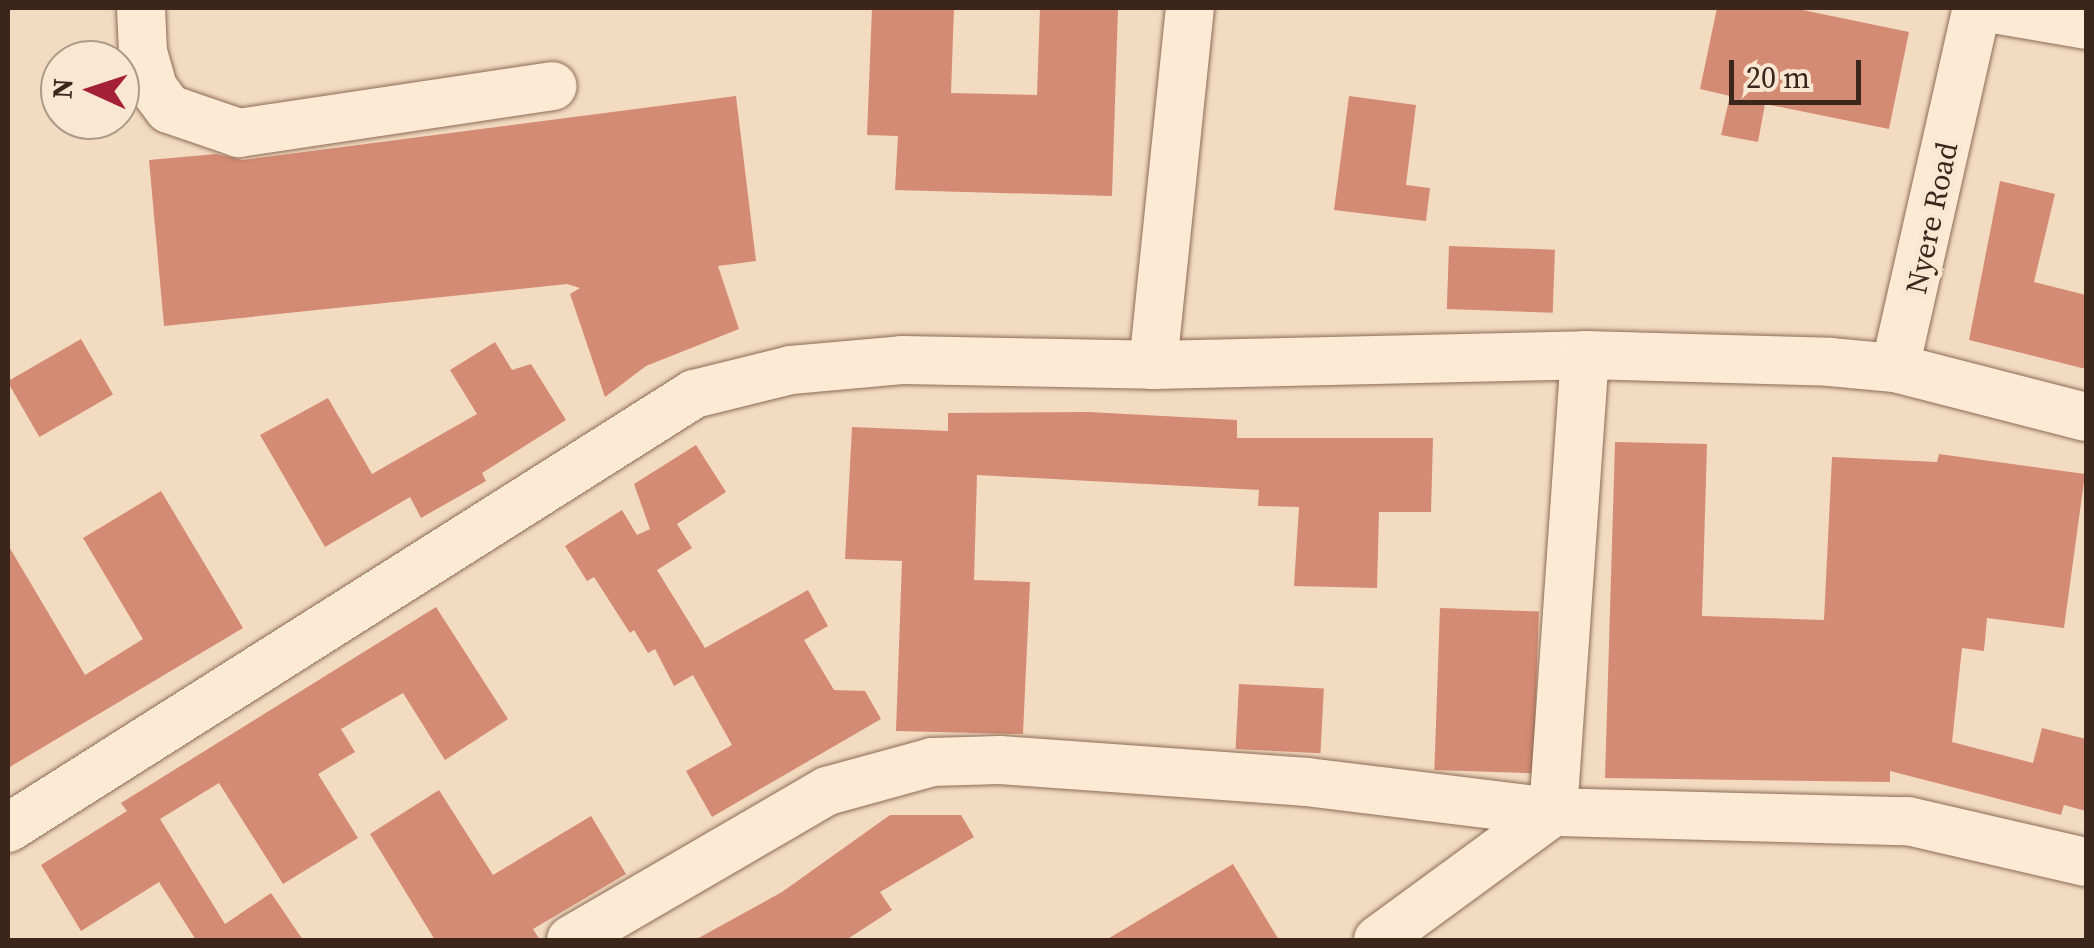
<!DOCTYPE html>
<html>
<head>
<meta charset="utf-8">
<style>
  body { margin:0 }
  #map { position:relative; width:2094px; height:948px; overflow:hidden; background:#f2dbc1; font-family:"Source Serif 4",serif }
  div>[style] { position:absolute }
  .building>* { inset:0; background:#d48b73; transform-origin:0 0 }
  .roads { filter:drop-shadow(0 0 2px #8e6b56) drop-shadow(0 0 2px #8e6b56) }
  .minor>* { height:48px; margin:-24px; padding:0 24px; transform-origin:24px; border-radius:24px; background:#fcead5 }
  span { translate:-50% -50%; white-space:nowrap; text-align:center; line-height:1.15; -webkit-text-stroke:9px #f9e7d1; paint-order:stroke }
  .street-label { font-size:30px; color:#3c261c }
  .frame { position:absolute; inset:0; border:10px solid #3c261c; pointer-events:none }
  .north { position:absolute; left:40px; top:40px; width:100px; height:100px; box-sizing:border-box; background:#f9e7d1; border:2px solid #ad9a89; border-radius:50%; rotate:273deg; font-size:28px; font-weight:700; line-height:40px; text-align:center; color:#3c261c }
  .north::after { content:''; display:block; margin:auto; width:35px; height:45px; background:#a32037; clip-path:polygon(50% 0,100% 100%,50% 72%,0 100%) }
  .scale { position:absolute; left:1729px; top:60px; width:132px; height:45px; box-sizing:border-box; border:5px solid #3c261c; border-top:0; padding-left:12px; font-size:30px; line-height:35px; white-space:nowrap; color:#3c261c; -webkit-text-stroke:8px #f9e7d1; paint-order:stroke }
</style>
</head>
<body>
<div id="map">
  <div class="building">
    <i style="clip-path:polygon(872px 8px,954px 8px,951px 93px,1037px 95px,1040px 8px,1118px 8px,1112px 196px,895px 190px,898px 136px,867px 135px)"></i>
    <i style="clip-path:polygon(1717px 8px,1793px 8px,1909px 32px,1889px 129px,1765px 104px,1758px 142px,1721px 135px,1730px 96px,1700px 89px)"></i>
    <i style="clip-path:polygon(736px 96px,756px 261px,718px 266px,739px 329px,646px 366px,605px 397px,570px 294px,580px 288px,567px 284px,164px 326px,149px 160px,216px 154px,243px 160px)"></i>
    <i style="clip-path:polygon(1349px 96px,1416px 105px,1406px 185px,1430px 188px,1426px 221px,1334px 210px)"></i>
    <i style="clip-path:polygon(2000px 181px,2055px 194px,2034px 282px,2086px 295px,2086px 369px,1969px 340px)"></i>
    <i style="left:1449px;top:246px;width:106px;height:63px;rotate:2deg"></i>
    <i style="left:81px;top:339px;width:64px;height:85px;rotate:60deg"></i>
    <i style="clip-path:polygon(495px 342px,512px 370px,531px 364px,566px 420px,482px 473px,486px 481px,421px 518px,410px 497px,325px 547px,260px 435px,328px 398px,372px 474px,477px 414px,450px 370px)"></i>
    <i style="clip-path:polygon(1089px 412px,1237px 420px,1237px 438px,1433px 438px,1431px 512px,1379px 512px,1377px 588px,1294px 586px,1299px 507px,1258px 506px,1259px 490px,977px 475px,974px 580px,1030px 582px,1023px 734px,896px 731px,902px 561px,845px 559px,852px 427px,948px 431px,948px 413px)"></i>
    <i style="clip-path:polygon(1615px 442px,1707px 444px,1702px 616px,1824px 620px,1832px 457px,1937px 462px,1939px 454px,2085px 474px,2064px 628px,1987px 618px,1984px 651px,1962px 648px,1952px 742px,2033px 763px,2042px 728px,2086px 739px,2086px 811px,2064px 805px,2061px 815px,1890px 771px,1890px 782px,1605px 778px)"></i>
    <i style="clip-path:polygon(696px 445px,726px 492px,677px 524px,692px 548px,657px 570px,705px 648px,808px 590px,828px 626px,804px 640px,834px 690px,865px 691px,881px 719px,712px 817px,686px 771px,732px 745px,693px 675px,674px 686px,655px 649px,648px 653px,634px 630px,630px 633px,594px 577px,587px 581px,565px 546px,622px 510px,637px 535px,650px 529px,634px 484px)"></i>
    <i style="clip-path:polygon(161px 491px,243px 628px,8px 768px,8px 545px,85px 675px,143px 639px,83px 538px)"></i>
    <i style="clip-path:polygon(436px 607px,508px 719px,445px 760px,403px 693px,341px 729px,355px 752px,318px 774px,358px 838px,283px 884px,219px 783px,160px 819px,225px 924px,271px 893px,303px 940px,196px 940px,159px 882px,81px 931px,41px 865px,127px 811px,121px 803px)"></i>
    <i style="left:1440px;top:608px;width:99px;height:162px;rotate:2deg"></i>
    <i style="left:1239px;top:684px;width:85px;height:65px;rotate:3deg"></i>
    <i style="clip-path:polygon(439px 790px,493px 875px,591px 816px,626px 874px,533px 929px,540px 940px,435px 940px,370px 834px)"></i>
    <i style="clip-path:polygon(890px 815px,961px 815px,974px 837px,880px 892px,892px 910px,846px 940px,695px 940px,782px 892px)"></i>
    <i style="clip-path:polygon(1233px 864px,1279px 940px,1106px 940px)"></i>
  </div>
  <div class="roads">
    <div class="minor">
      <i style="left:141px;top:8px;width:44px;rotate:87.4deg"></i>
      <i style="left:143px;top:52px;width:37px;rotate:74deg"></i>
      <i style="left:153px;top:88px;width:26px;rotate:53deg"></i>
      <i style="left:169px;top:109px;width:74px;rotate:18.9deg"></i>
      <i style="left:239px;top:133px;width:317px;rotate:-8.5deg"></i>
      <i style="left:1987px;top:8px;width:100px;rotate:9.7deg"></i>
      <i style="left:1153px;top:365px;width:359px;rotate:-84.1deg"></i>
      <i style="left:1895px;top:368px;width:369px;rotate:-77.2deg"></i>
      <i style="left:8px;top:828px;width:812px;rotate:-32.32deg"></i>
      <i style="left:694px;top:394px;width:100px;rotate:-13.9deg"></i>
      <i style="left:791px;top:370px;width:111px;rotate:-5.1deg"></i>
      <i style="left:902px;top:360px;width:251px;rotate:1.1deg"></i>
      <i style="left:1153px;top:365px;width:432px;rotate:-1.3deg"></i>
      <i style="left:1585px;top:355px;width:245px;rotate:1.6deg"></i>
      <i style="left:1830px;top:362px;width:65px;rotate:5.3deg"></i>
      <i style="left:1895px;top:368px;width:197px;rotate:14.4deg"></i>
      <i style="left:571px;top:940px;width:296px;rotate:-30.2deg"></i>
      <i style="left:827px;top:791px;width:109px;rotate:-15.4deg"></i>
      <i style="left:932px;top:762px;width:68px;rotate:-1.7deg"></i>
      <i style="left:1000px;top:760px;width:308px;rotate:4.1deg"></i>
      <i style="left:1307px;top:782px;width:248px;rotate:7deg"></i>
      <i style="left:1553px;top:812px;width:355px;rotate:1.5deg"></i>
      <i style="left:1908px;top:821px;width:183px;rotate:13deg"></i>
      <i style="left:1378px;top:940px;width:217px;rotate:-36.2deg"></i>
      <i style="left:1553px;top:812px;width:458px;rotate:-86deg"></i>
    </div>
  </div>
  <div class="street-label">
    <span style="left:1932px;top:218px;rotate:-78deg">Nyere Road</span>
  </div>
  <div class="frame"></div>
  <div class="north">N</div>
  <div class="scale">20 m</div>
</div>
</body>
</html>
